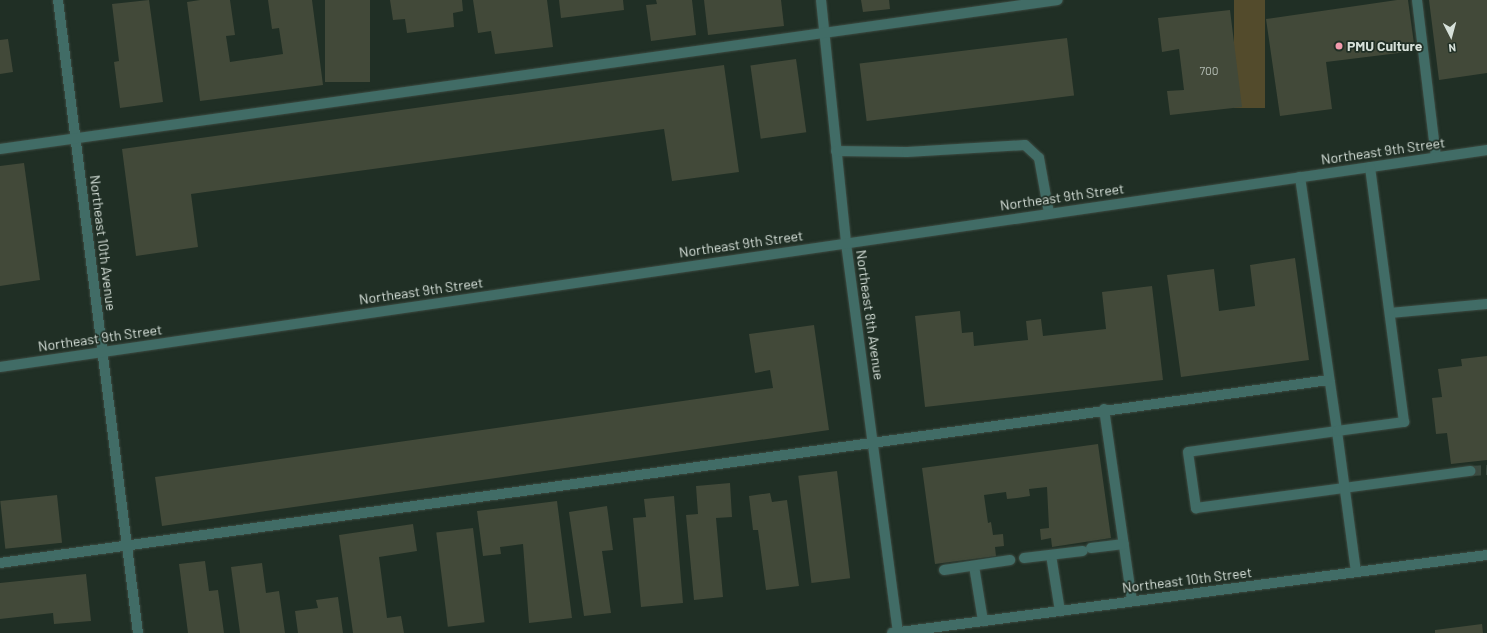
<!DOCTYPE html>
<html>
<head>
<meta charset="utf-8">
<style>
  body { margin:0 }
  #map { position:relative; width:1487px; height:633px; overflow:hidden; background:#202f25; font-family:Barlow,sans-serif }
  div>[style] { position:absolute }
  .green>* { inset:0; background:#534b2c; transform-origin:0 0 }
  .building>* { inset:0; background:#424939; transform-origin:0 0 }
  .minor-tunnel>* { height:10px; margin-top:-5px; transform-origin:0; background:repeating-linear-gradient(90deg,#3b4a40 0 10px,transparent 0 15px) }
  .roads { filter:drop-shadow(0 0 1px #3d4b42) drop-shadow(0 0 1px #3d4b42) }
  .minor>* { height:10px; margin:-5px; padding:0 5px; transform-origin:5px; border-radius:5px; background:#416c66 }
  .dots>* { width:11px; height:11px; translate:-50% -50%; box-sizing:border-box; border:2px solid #202f25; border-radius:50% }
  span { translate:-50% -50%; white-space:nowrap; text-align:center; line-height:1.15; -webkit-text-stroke:3.5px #202f25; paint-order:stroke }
  .number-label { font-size:12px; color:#b2bbb2 }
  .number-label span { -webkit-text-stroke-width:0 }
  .poi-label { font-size:14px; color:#d7e1da; font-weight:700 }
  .left { translate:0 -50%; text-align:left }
  .street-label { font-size:14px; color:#d7e1da }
  .north { position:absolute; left:1431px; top:16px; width:40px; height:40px; -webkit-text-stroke:3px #202f25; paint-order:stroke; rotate:174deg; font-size:11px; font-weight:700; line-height:16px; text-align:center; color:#d7e1da }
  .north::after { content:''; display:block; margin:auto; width:14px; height:18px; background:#d7e1da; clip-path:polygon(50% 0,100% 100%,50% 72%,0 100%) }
</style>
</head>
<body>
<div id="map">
  <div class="green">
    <i style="left:1234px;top:0;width:31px;height:108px"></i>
  </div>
  <div class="building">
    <i style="clip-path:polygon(149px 0,163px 102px,120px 108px,114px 62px,119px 61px,112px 4px)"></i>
    <i style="clip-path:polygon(200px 0,230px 0,235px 35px,226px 36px,230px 62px,283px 54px,279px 28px,272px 29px,268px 0,312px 0,323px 85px,200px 101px,187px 2px)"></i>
    <i style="left:325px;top:0;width:45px;height:82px"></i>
    <i style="clip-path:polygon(390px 0,462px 0,463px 11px,453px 13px,454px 27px,407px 33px,405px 19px,393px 20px)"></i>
    <i style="clip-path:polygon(473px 0,547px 0,553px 47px,495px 54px,491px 31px,478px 33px)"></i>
    <i style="clip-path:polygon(559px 0,623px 0,624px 10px,561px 18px)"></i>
    <i style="clip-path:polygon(656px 0,692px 0,696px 35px,651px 41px,646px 5px,657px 4px)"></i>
    <i style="clip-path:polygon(704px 0,781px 0,784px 26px,708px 35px)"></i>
    <i style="clip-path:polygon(861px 0,889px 0,890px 9px,863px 12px)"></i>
    <i style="clip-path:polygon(1397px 0,1408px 0,1415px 51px,1326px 62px,1332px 109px,1280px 116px,1266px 19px)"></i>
    <i style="clip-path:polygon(1429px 0,1487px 0,1487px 73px,1439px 80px)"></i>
    <i style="clip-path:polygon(1230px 10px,1242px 107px,1170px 115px,1167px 91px,1184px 90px,1179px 49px,1162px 52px,1158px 18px)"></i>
    <i style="left:1067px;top:38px;width:58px;height:209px;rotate:83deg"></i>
    <i style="clip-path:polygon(8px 39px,13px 72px,0 74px,0 40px)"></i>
    <i style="left:796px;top:59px;width:74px;height:46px;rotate:82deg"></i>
    <i style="clip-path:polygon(724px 65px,739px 172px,672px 181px,664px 129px,191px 194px,198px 247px,136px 256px,122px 149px)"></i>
    <i style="clip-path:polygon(24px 163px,40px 280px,0 286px,0 166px)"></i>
    <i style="clip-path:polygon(1295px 258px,1309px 360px,1181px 377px,1167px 275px,1214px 269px,1219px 311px,1255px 306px,1250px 265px)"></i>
    <i style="clip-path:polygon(1152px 286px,1163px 380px,925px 407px,915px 316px,960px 311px,962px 333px,973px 332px,974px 346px,1028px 340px,1026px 321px,1041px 319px,1043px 336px,1106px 329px,1102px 292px)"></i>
    <i style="clip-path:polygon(814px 325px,829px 430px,162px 526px,155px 477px,773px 388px,770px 370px,755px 373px,749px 334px)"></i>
    <i style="clip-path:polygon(1487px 356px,1487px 460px,1451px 464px,1447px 433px,1436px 434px,1432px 398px,1442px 397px,1438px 369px,1462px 366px,1461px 359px)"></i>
    <i style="clip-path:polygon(1098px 444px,1111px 538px,1052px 547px,1051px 538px,1041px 540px,1040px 529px,1049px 528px,1047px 487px,1029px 489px,1030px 496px,1017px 498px,1007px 499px,1006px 492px,984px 495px,988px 523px,991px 522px,993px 535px,1003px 534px,1004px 546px,995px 547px,996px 556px,935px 564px,922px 468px)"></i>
    <i style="left:837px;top:471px;width:108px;height:39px;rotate:83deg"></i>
    <i style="clip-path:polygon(730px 483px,732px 517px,716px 518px,723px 597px,694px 600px,686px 515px,698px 514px,696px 486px)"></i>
    <i style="clip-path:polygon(770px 493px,772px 502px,787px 500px,799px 586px,766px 590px,758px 530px,753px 530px,749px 496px)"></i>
    <i style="left:57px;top:495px;width:48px;height:57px;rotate:84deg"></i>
    <i style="clip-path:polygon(674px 496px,683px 603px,641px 607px,633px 518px,646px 517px,644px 499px)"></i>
    <i style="clip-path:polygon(557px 501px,572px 618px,529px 623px,523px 544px,500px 547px,501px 554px,483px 556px,477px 511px)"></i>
    <i style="clip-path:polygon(607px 506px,613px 550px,602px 551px,611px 613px,584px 616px,569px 512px)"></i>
    <i style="clip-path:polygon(413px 524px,417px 551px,379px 557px,387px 618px,401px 616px,404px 633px,353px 633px,339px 535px)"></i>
    <i style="left:473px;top:528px;width:95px;height:37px;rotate:83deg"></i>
    <i style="clip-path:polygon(205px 561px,209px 591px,218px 590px,224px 633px,188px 633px,179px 564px)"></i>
    <i style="clip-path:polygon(262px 563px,266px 593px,279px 591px,285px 633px,240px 633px,231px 567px)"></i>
    <i style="clip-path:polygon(86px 574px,91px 621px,54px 624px,53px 613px,0 619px,0 583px)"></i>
    <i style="clip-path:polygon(338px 597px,343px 633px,298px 633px,295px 611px,318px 608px,316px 600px)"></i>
    <i style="clip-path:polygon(1482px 624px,1483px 633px,1435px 633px,1435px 630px)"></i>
  </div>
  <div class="minor-tunnel">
    <i style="left:1471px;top:471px;width:16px;rotate:-4deg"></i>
  </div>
  <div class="roads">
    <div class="minor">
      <i style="left:58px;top:0;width:638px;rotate:82.8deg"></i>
      <i style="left:821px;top:0;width:244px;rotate:84.1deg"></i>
      <i style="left:846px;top:243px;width:393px;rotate:82.4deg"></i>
      <i style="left:1417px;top:0;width:158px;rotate:83.1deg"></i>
      <i style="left:0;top:149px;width:1068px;rotate:-8.02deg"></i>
      <i style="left:836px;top:151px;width:71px;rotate:0.8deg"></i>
      <i style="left:907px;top:152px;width:118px;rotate:-3.4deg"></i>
      <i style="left:1025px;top:145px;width:19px;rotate:43deg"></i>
      <i style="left:1039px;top:158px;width:56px;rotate:79.7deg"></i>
      <i style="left:1300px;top:177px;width:257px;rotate:81.7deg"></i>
      <i style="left:1337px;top:431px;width:150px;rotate:172deg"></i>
      <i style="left:1188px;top:452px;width:57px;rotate:81.9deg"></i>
      <i style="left:1196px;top:508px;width:277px;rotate:-7.7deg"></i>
      <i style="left:1390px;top:313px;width:97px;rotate:-5.3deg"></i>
      <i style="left:0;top:367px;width:1503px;rotate:-8.3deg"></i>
      <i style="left:1104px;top:409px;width:194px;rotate:81.7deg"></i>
      <i style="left:1091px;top:548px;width:33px;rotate:-7deg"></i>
      <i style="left:1051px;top:555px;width:57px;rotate:80.9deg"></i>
      <i style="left:1024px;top:558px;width:59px;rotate:-6.8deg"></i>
      <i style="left:0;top:563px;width:1342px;rotate:-7.84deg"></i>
      <i style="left:974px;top:566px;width:56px;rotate:80.7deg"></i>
      <i style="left:944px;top:570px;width:67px;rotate:-8.6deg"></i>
      <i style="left:1356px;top:572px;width:142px;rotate:-97.7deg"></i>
      <i style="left:1337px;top:431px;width:68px;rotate:-7.7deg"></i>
      <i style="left:1404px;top:422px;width:257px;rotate:-97.6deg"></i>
      <i style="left:892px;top:633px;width:600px;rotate:-7.47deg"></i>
    </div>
  </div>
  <div class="dots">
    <i style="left:1339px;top:46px;background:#f29aac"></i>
  </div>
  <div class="number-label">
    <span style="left:1209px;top:71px">700</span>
  </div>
  <div class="poi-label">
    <span class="left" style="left:1347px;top:46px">PMU Culture</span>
  </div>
  <div class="street-label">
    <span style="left:1383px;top:151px;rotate:-8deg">Northeast 9th Street</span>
    <span style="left:1062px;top:197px;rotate:-8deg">Northeast 9th Street</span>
    <span style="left:103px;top:243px;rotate:83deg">Northeast 10th Avenue</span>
    <span style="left:741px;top:244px;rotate:-8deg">Northeast 9th Street</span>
    <span style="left:421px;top:291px;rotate:-8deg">Northeast 9th Street</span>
    <span style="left:870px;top:315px;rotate:82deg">Northeast 8th Avenue</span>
    <span style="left:100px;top:338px;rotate:-8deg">Northeast 9th Street</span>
    <span style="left:1187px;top:580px;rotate:-7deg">Northeast 10th Street</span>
  </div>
  <div class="north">N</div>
</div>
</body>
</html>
